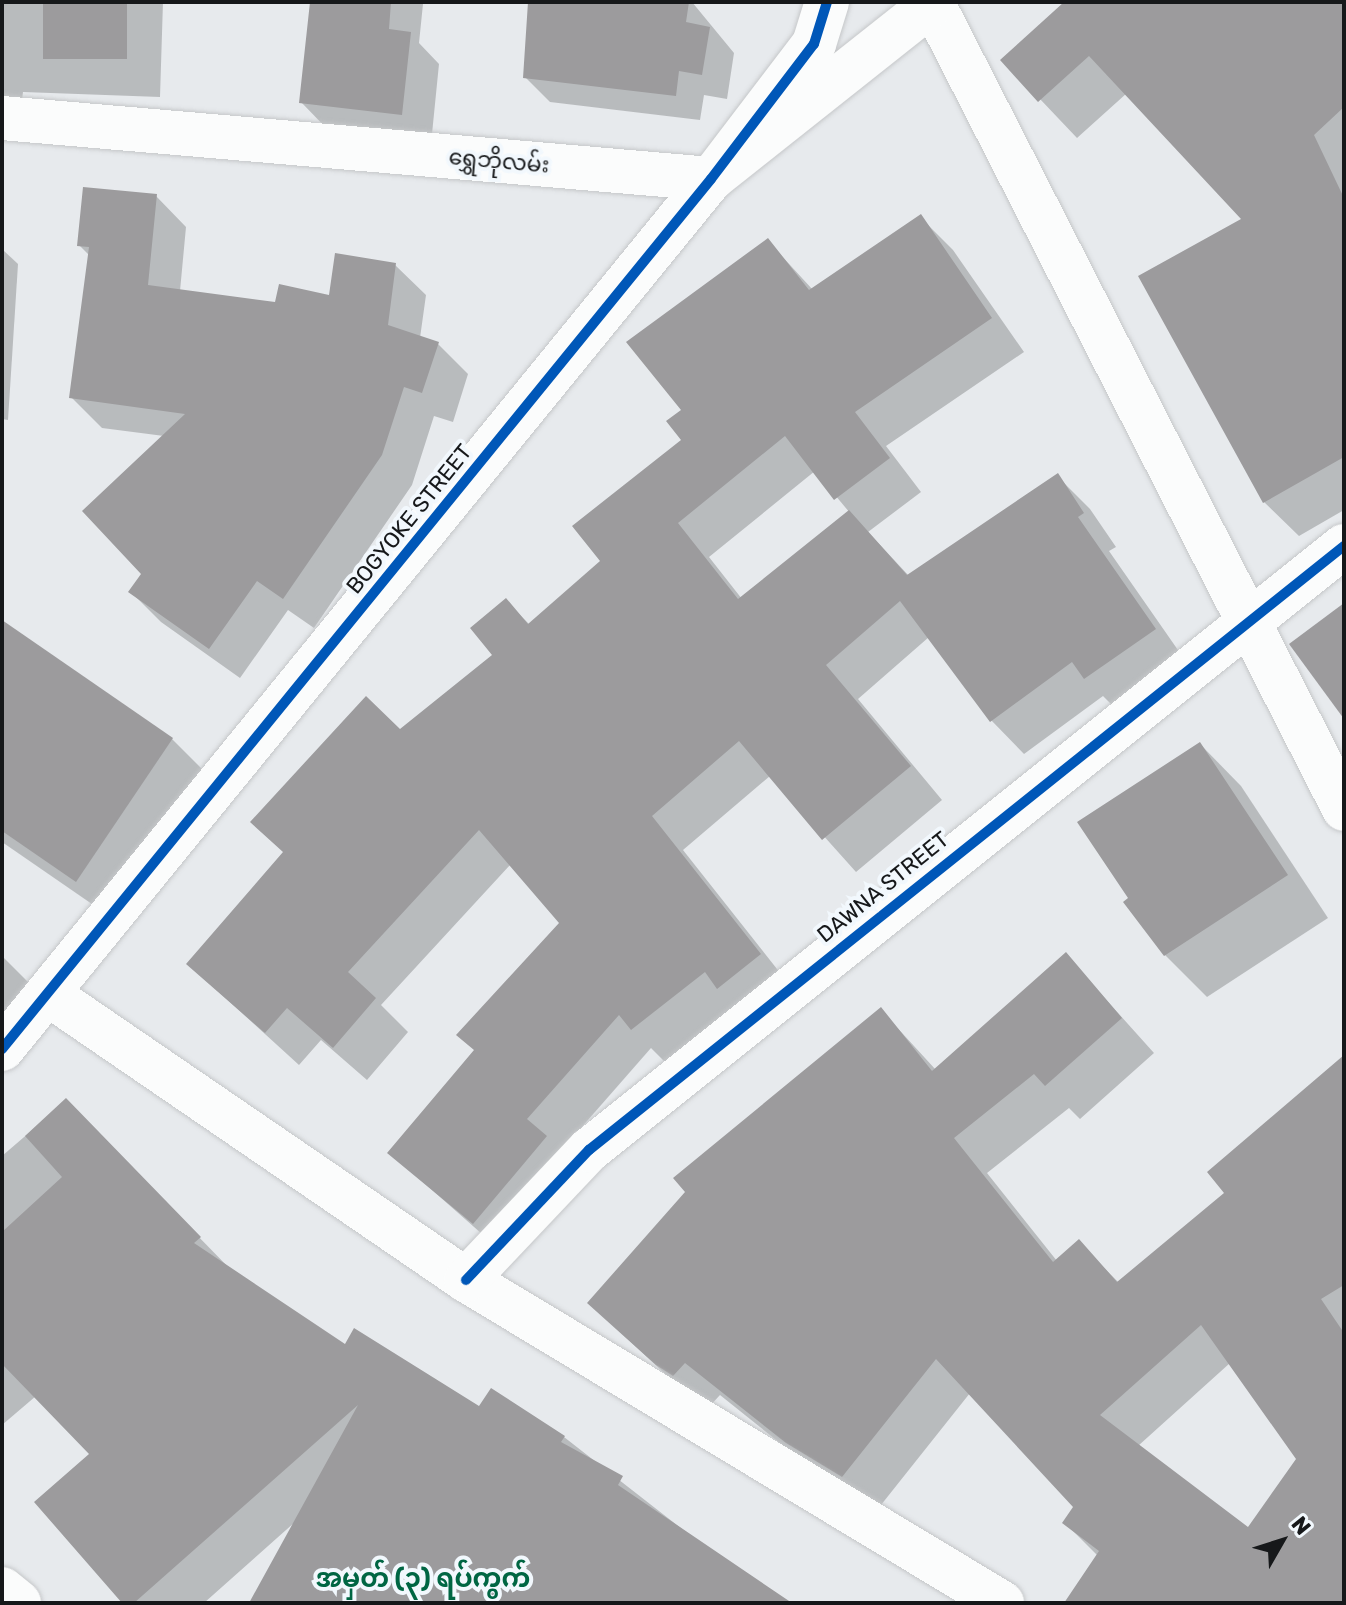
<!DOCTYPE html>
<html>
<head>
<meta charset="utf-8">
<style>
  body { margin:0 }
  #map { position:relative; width:1346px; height:1605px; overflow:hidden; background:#e7eaed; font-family:Rubik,"Noto Sans Myanmar",sans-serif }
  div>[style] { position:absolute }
  .shadow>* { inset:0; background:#0003 }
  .building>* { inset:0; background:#9c9b9d; transform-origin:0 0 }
  .roads { filter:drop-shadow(0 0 2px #c5c7c9) drop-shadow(0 0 2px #c5c7c9) }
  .minor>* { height:44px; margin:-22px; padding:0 22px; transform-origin:22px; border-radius:22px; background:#fbfcfc }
  .cycleway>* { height:10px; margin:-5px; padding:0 5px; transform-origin:5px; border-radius:5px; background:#0057b8 }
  span { translate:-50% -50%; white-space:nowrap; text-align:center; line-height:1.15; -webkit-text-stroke:8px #f2f8fd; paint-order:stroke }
  .street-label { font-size:22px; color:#16181a }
  .quarter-label { font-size:26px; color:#006643; font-weight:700 }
  .frame { position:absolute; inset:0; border:4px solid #16181a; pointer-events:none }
  .north { position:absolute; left:1242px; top:1501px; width:80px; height:80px; -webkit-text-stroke:6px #f2f8fd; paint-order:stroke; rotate:51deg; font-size:22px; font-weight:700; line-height:32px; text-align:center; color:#16181a }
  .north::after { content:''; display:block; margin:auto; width:28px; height:36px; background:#16181a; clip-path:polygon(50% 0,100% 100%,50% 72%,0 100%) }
</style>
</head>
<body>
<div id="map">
  <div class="shadow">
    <i style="clip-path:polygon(2px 2px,163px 2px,160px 97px,23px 92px,21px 108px,2px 107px)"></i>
    <i style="clip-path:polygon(312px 2px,423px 4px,419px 43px,439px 64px,431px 144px,330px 132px,301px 102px)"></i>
    <i style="clip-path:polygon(530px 2px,692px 2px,734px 53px,727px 99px,704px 95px,700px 120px,550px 102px,525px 77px)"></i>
    <i style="clip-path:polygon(1067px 2px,1344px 2px,1344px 510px,1299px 536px,1264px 502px,1245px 219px,1127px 93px,1077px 138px,1003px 60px)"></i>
    <i style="clip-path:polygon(156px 196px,186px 227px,180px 291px,276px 304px,331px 297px,395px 265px,426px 295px,420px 338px,438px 344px,468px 374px,453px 422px,434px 416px,412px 485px,314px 628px,288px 610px,240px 678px,161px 622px,131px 592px,144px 574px,164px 436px,102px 428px,71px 397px,90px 256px,79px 245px)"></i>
    <i style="clip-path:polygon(evenodd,920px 217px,953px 250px,1024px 352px,886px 446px,921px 492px,868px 532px,909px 576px,1057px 476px,1090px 509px,1116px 547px,1109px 551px,1187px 663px,1118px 711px,1103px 696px,1024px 754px,991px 720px,929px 637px,858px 699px,942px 800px,856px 872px,770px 776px,683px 850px,792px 988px,665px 1062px,651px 1048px,560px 1152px,507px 1256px,390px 1153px,475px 1051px,562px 923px,511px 864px,381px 1005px,408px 1032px,367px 1080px,321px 1040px,299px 1065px,188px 964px,400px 731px,494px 655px,506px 601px,530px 625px,603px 561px,684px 440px,684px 410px,768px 241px,813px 290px,920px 217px,815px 471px,850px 513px,742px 599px,709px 557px,815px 471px)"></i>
    <i style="clip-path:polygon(2px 249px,18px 264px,8px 420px,2px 419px)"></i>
    <i style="clip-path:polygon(2px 623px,172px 739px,214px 781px,118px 922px,2px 842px)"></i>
    <i style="clip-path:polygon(1200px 744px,1241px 786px,1328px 918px,1207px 997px,1165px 955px,1130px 898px)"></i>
    <i style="clip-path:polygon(evenodd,1066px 955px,1154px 1053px,1080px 1119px,1069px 1108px,987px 1173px,1057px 1261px,1079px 1242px,1119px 1283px,1227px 1193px,1344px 1058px,1344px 1603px,1066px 1603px,1098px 1556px,1064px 1522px,1076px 1507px,970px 1393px,877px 1510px,822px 1477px,720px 1395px,708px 1408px,692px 1399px,589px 1303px,881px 1010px,936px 1070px,1066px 955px,1230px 1363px,1299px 1459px,1249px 1530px,1138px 1446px,1230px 1363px)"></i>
    <i style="clip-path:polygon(2px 956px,43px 997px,2px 1049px)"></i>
    <i style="clip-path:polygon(66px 1101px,233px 1272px,345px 1347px,480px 1408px,564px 1437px,777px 1603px,251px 1603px,295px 1522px,204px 1603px,125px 1603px,91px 1454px,36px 1396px,2px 1425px,2px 1156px)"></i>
  </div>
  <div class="building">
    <i style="left:43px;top:2px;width:84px;height:57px"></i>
    <i style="clip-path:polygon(310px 2px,391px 2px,389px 29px,411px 32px,402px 115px,299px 103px)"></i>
    <i style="clip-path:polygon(528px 2px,689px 2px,686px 22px,710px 27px,702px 75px,679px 71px,676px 96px,523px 78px)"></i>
    <i style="clip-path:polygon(1064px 2px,1344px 2px,1344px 107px,1314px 135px,1344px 198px,1344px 457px,1263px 503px,1138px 276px,1241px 219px,1089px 56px,1038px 102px,1000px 60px)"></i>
    <i style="clip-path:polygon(83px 187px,157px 194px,148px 285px,275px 302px,279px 284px,329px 295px,335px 253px,396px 263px,388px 325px,439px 342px,422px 393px,404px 387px,382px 455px,283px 599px,257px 581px,209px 649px,128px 592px,141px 574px,82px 511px,185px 414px,69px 398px,89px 247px,77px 246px)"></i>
    <i style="clip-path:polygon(921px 214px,992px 318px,855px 412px,890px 458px,834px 500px,785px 436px,678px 523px,738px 599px,849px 510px,907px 575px,1058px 473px,1084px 513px,1078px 517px,1156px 629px,1084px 679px,1072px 662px,990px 722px,900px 601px,826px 665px,911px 766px,822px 840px,739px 741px,652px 816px,761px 954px,717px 989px,705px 972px,631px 1030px,619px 1015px,527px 1119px,547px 1136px,473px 1224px,387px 1153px,474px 1050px,456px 1035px,559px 923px,479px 830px,348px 972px,376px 998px,333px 1048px,287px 1008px,265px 1033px,186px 964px,283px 852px,250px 822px,366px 696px,400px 729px,492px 655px,470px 628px,506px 598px,528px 624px,600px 561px,572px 526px,681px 440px,666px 421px,681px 410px,626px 342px,768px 238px,809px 290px)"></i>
    <i style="clip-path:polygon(1344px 603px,1344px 719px,1289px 644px)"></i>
    <i style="clip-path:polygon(2px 620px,173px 738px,76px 882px,2px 831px)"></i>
    <i style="clip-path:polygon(1200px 742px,1288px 875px,1164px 956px,1123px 902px,1128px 898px,1077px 822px)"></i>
    <i style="clip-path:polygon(evenodd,1066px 952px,1122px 1018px,1045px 1086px,1034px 1074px,954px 1138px,1053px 1262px,1079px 1239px,1117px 1282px,1224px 1193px,1207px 1172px,1344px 1055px,1344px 1285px,1321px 1299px,1344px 1333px,1344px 1603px,1064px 1603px,1099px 1551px,1062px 1523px,1073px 1507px,936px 1359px,842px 1477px,786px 1443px,685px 1363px,673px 1376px,656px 1365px,587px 1303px,685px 1192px,673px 1178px,881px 1007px,932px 1071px,1066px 952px,1201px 1325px,1296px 1459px,1248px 1527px,1100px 1415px,1201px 1325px)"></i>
    <i style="clip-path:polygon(66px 1098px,201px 1237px,194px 1243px,345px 1344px,354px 1328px,479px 1406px,491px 1388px,565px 1436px,561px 1442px,623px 1476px,618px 1485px,792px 1603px,249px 1603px,358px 1405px,134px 1603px,122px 1603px,34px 1502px,89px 1454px,2px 1364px,2px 1232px,62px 1177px,25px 1136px)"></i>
  </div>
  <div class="roads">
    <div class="minor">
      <i style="left:932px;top:2px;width:906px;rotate:62.95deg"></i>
      <i style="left:2px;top:118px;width:712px;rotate:4.92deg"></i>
      <i style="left:711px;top:179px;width:285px;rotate:-38.4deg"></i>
      <i style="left:48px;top:994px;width:506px;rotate:34.38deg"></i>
      <i style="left:466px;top:1280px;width:626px;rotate:31.07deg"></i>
      <i style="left:2px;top:1049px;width:1122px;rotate:-50.82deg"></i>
      <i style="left:711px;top:179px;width:170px;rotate:-52.7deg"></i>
      <i style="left:814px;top:44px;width:44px;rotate:-72.8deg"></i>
      <i style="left:466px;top:1280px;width:179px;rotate:-46.6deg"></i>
      <i style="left:589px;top:1150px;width:967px;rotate:-38.66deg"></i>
      <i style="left:2px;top:1589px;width:22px;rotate:39deg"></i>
    </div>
  </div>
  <div class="cycleway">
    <i style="left:2px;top:1049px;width:1122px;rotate:-50.82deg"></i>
    <i style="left:711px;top:179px;width:170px;rotate:-52.7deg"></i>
    <i style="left:814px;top:44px;width:44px;rotate:-72.8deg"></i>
    <i style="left:466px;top:1280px;width:179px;rotate:-46.6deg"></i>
    <i style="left:589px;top:1150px;width:967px;rotate:-38.66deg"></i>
  </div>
  <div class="street-label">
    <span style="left:499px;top:161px;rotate:5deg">ရွှေဘိုလမ်း</span>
    <span style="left:409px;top:519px;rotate:-51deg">BOGYOKE STREET</span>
    <span style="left:883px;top:887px;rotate:-39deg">DAWNA STREET</span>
  </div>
  <div class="quarter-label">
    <span style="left:423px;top:1579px">အမှတ် (၃) ရပ်ကွက်</span>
  </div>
  <div class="frame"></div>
  <div class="north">N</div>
</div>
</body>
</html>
